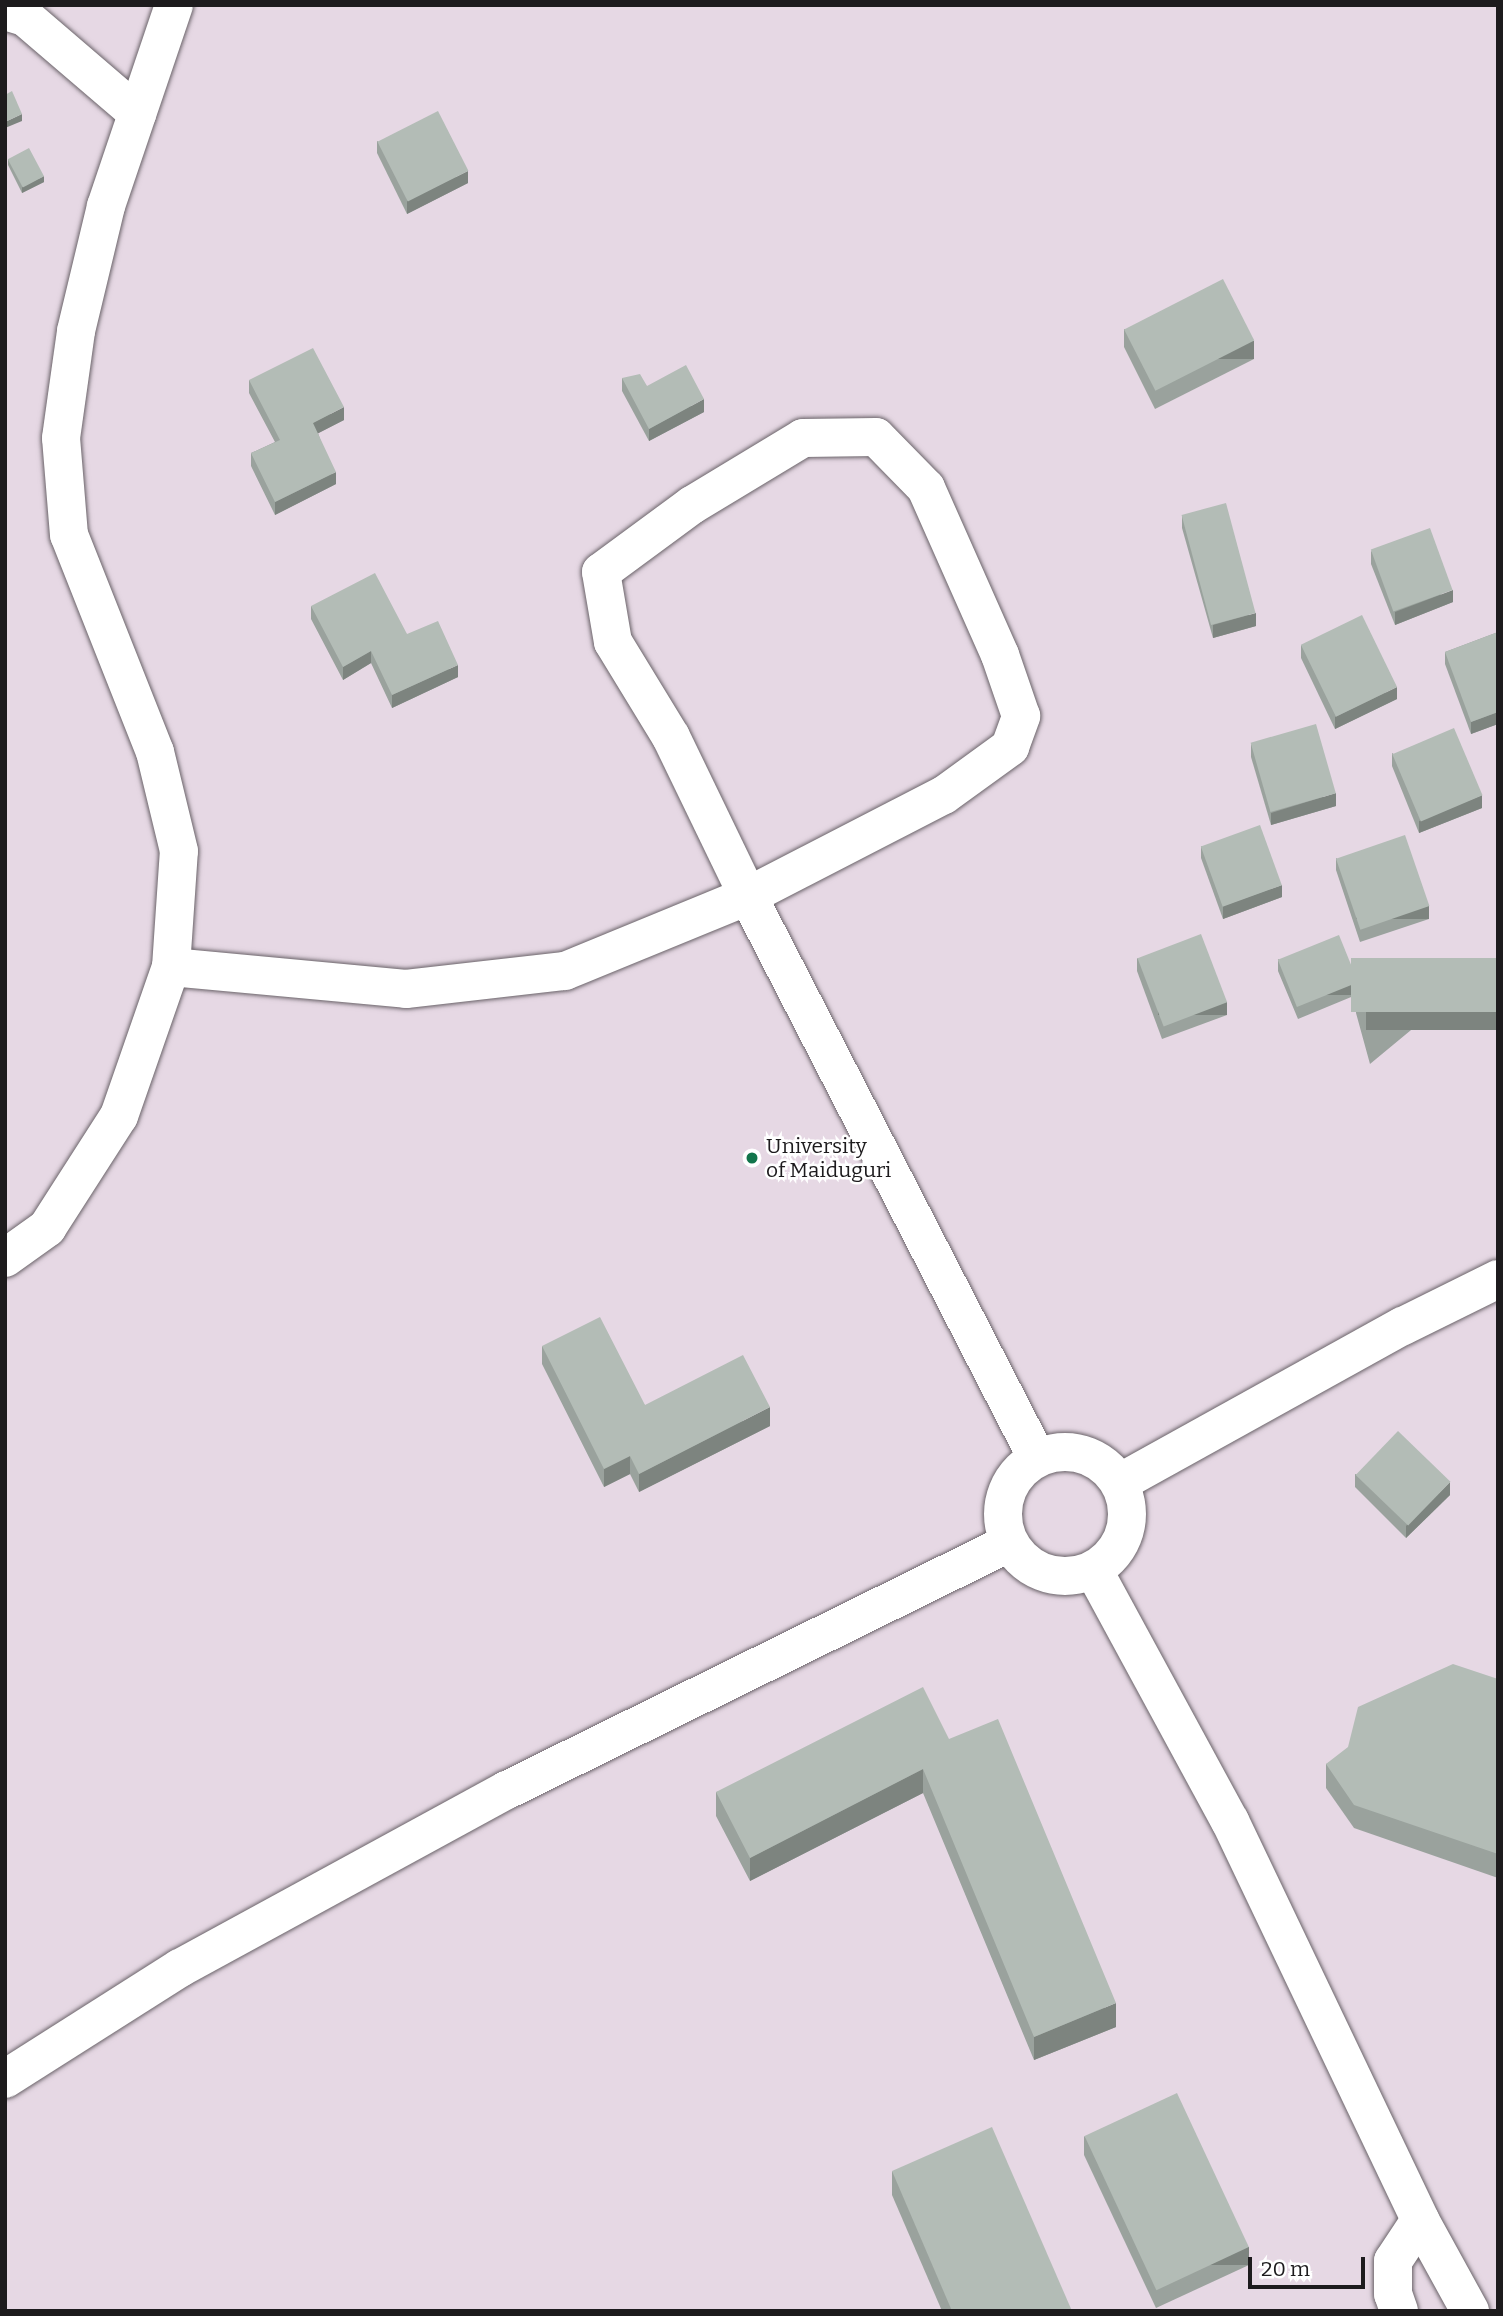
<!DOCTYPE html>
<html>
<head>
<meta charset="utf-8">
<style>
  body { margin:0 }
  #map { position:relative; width:1503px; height:2316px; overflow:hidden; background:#f2e9f1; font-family:Bitter,serif }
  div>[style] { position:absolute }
  .built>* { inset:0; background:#e6d8e4; transform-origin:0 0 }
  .roads { filter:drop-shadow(0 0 2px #6a6369) drop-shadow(0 0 2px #6a6369) }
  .minor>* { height:38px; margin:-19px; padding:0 19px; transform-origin:19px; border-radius:19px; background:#fff }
  .minor>.ring { margin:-19px; padding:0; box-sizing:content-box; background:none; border:38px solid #fff; border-radius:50% }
  .wall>* { inset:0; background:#9aa29d }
  .shaded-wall>* { inset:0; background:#7d847f; transform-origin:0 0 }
  .building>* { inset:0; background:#b3bcb6; transform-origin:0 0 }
  .dots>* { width:19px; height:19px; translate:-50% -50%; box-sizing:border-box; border:4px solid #fff; border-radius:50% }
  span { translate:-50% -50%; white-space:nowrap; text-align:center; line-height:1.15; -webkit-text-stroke:5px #fff; paint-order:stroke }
  .poi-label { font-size:21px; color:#1d1b1d }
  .left { translate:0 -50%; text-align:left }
  .frame { position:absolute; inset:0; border:7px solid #1d1b1d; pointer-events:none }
  .scale { position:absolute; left:1248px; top:2257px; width:117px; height:32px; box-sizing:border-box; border:4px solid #1d1b1d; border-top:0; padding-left:9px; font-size:21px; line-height:24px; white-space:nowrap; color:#1d1b1d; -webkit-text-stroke:5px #fff; paint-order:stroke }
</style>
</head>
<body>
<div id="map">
  <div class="built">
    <i style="left:5px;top:5px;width:1493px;height:2306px"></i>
  </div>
  <div class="roads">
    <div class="minor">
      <i style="left:5px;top:11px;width:21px;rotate:17deg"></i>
      <i style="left:25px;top:17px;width:148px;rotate:40.6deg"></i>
      <i style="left:171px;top:967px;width:236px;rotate:5.3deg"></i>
      <i style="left:406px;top:989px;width:160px;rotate:-6.5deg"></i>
      <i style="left:565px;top:971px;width:198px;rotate:-22.3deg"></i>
      <i style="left:748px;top:896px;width:220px;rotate:-27.3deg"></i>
      <i style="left:944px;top:795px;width:82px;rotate:-36deg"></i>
      <i style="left:1010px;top:747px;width:33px;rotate:-70deg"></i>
      <i style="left:1021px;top:716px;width:65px;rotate:-109deg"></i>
      <i style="left:1000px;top:655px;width:183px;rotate:-113.9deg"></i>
      <i style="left:926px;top:488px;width:71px;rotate:-134.4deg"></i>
      <i style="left:876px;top:437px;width:73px;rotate:179.2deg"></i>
      <i style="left:803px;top:438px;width:130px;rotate:148.9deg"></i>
      <i style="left:692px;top:505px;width:113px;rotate:143.6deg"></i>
      <i style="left:601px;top:572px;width:71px;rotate:80.3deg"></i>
      <i style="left:613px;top:642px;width:111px;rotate:58.6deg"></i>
      <i style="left:671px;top:737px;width:177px;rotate:64.2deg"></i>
      <i style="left:748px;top:896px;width:632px;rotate:62.79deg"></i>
      <i style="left:5px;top:1258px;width:52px;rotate:-35.5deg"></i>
      <i style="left:47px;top:1228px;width:133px;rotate:-57.3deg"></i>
      <i style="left:119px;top:1116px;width:158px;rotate:-70.8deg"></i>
      <i style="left:171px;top:967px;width:116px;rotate:-86.1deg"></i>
      <i style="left:179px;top:851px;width:102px;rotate:-103.6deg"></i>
      <i style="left:155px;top:752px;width:233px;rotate:-111.6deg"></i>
      <i style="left:69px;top:535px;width:97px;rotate:-94.7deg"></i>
      <i style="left:61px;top:438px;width:108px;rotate:-82deg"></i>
      <i style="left:76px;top:331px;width:129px;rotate:-76.5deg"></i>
      <i style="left:106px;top:206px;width:212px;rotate:-71.3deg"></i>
      <i class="ring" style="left:1003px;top:1452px;width:86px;height:86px"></i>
      <i style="left:1121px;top:1482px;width:322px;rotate:-29deg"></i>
      <i style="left:1403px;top:1326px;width:106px;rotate:-26.3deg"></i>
      <i style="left:1094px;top:1571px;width:285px;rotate:61.5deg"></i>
      <i style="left:1230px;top:1821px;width:442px;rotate:64.5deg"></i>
      <i style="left:1420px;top:2220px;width:104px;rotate:61.2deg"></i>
      <i style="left:5px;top:2079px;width:207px;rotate:-32.4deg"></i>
      <i style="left:180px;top:1968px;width:372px;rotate:-28.6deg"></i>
      <i style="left:507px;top:1790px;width:559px;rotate:-26.2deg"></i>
      <i style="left:1399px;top:2311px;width:18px;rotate:-109deg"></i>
      <i style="left:1393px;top:2294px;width:33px;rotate:-90deg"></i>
      <i style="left:1393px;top:2261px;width:49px;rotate:-56.6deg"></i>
    </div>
  </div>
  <div class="wall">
    <i style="clip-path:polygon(377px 141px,468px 183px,407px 214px,377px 153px)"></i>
    <i style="clip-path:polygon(8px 159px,44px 182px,22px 193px,8px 165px)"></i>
    <i style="clip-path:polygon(1124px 329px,1254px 359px,1155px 409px,1124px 347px)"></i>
    <i style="clip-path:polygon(622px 378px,647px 386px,704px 412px,649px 441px,622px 391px)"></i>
    <i style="clip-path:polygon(249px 380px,344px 420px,318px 433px,336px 484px,275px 515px,251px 466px,251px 453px,275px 442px,249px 393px)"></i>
    <i style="clip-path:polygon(1182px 515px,1256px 626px,1213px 638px,1182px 528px)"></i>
    <i style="clip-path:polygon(1371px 551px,1453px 602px,1395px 625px,1371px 564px)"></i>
    <i style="clip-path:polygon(311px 606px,407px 634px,458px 677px,392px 708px,371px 663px,343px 680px,311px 619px)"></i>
    <i style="clip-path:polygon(1498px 632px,1498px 724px,1471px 734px,1445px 664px,1445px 652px)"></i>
    <i style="clip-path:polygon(1301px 645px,1397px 699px,1335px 729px,1301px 658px)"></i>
    <i style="clip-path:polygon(1251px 744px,1336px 806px,1271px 825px,1251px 757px)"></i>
    <i style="clip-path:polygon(1392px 753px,1482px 808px,1419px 833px,1392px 766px)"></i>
    <i style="clip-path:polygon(1201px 846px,1282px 897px,1223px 919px,1201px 858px)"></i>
    <i style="clip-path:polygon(1336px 858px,1429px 919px,1360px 942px,1336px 870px)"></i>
    <i style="clip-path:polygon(1137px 958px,1227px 1015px,1162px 1039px,1137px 971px)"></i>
    <i style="clip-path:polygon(1498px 958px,1370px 1064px,1356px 1013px,1356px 995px,1298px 1019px,1278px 971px,1278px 959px,1357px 995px)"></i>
    <i style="clip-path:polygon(542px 1346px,645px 1405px,770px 1426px,639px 1492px,630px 1474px,604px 1487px,542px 1364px)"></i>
    <i style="clip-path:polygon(1355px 1474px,1450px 1495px,1406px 1538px,1355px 1487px)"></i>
    <i style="clip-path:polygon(1498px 1679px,1498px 1878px,1354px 1828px,1326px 1788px,1326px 1764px)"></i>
    <i style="clip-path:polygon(949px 1739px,1116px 2027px,1034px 2060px,923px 1793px,750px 1881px,716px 1816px,716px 1792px)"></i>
    <i style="clip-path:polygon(1084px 2136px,1249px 2265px,1156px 2308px,1084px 2155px)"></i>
    <i style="clip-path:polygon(892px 2171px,1072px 2311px,942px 2311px,892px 2195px)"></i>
  </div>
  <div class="shaded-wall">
    <i style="clip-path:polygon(22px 114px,22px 121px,5px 128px,5px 122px)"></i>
    <i style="clip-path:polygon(468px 171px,468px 183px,407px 214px,407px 201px)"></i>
    <i style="clip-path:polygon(44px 176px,44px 182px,22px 193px,22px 187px)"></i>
    <i style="left:1254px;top:341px;width:18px;height:111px;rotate:90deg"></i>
    <i style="clip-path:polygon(704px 399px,704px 412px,649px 441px,649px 429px)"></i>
    <i style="clip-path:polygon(344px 407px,344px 420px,313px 436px,313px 423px)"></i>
    <i style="clip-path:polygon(336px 472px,336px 484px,275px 515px,275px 502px)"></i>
    <i style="clip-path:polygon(1453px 590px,1453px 602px,1395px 625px,1395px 612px)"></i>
    <i style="clip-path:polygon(1256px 613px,1256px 626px,1213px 638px,1213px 625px)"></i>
    <i style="clip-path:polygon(371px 651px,371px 663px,343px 680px,343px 667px)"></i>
    <i style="clip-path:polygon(458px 665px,458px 677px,392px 708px,392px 695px)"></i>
    <i style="clip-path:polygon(1397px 687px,1397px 699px,1335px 729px,1335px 717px)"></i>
    <i style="clip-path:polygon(1498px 712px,1498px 724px,1471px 734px,1471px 722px)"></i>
    <i style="clip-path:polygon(1336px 793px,1336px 806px,1271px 825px,1271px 813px)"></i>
    <i style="clip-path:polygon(1482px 795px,1482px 808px,1419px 833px,1419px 821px)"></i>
    <i style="clip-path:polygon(1282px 885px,1282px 897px,1223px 919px,1223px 906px)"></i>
    <i style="left:1429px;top:906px;width:13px;height:73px;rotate:90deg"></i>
    <i style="left:1358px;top:982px;width:13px;height:65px;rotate:90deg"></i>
    <i style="left:1227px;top:1002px;width:13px;height:69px;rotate:90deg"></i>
    <i style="left:1498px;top:1012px;width:18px;height:132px;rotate:90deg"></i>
    <i style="clip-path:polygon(770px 1407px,770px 1426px,639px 1492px,639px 1474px)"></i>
    <i style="clip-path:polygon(630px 1456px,630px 1474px,604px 1487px,604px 1469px)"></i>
    <i style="clip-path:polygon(1450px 1482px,1450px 1495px,1406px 1538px,1406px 1526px)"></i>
    <i style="clip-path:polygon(923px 1769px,923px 1793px,750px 1881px,750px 1858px)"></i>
    <i style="clip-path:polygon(1116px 2003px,1116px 2027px,1034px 2060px,1034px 2037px)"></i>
    <i style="left:1249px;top:2247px;width:18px;height:102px;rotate:90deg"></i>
  </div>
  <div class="building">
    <i style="clip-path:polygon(12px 91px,22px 114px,5px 122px,5px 95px)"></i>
    <i style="left:438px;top:111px;width:67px;height:68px;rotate:63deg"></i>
    <i style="left:29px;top:148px;width:32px;height:24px;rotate:62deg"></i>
    <i style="left:1223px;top:279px;width:69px;height:111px;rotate:63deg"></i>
    <i style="clip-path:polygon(313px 348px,344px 407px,313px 423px,336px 472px,275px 502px,251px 453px,280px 440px,249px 380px)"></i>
    <i style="clip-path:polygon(686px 365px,704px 399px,649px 429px,622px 378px,640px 374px,647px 386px)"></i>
    <i style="left:1226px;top:503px;width:114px;height:46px;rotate:75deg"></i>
    <i style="left:1430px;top:528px;width:66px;height:63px;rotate:70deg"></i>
    <i style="clip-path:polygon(375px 573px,407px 634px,438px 621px,458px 665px,392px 695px,371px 651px,343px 667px,311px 606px)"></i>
    <i style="left:1362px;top:615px;width:80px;height:68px;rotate:64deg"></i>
    <i style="clip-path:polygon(1498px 632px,1498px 712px,1471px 722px,1445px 652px)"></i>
    <i style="left:1316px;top:724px;width:72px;height:68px;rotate:74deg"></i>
    <i style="left:1454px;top:728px;width:73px;height:67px;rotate:67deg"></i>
    <i style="left:1260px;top:825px;width:64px;height:63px;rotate:70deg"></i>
    <i style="left:1405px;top:835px;width:75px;height:73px;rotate:71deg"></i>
    <i style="left:1201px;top:934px;width:73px;height:68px;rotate:69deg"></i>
    <i style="left:1339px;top:935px;width:51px;height:66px;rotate:68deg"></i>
    <i style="left:1498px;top:958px;width:54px;height:147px;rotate:90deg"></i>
    <i style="clip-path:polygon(600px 1317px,645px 1405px,743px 1355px,770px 1407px,639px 1474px,630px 1456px,604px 1469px,542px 1346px)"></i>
    <i style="left:1398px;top:1431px;width:73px;height:61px;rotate:44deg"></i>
    <i style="clip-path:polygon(1453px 1664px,1498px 1679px,1498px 1854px,1354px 1805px,1326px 1764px,1348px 1747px,1358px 1707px)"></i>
    <i style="clip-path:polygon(923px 1687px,949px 1739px,998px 1719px,1116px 2003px,1034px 2037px,923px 1769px,750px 1858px,716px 1792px)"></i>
    <i style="left:1177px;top:2093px;width:170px;height:102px;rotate:65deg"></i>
    <i style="clip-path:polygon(992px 2127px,1072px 2311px,952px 2311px,892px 2171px)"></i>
  </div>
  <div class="dots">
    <i style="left:752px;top:1158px;background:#12744b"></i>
  </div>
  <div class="poi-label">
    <span class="left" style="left:766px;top:1158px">University<br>of Maiduguri</span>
  </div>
  <div class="frame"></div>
  <div class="scale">20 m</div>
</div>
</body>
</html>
